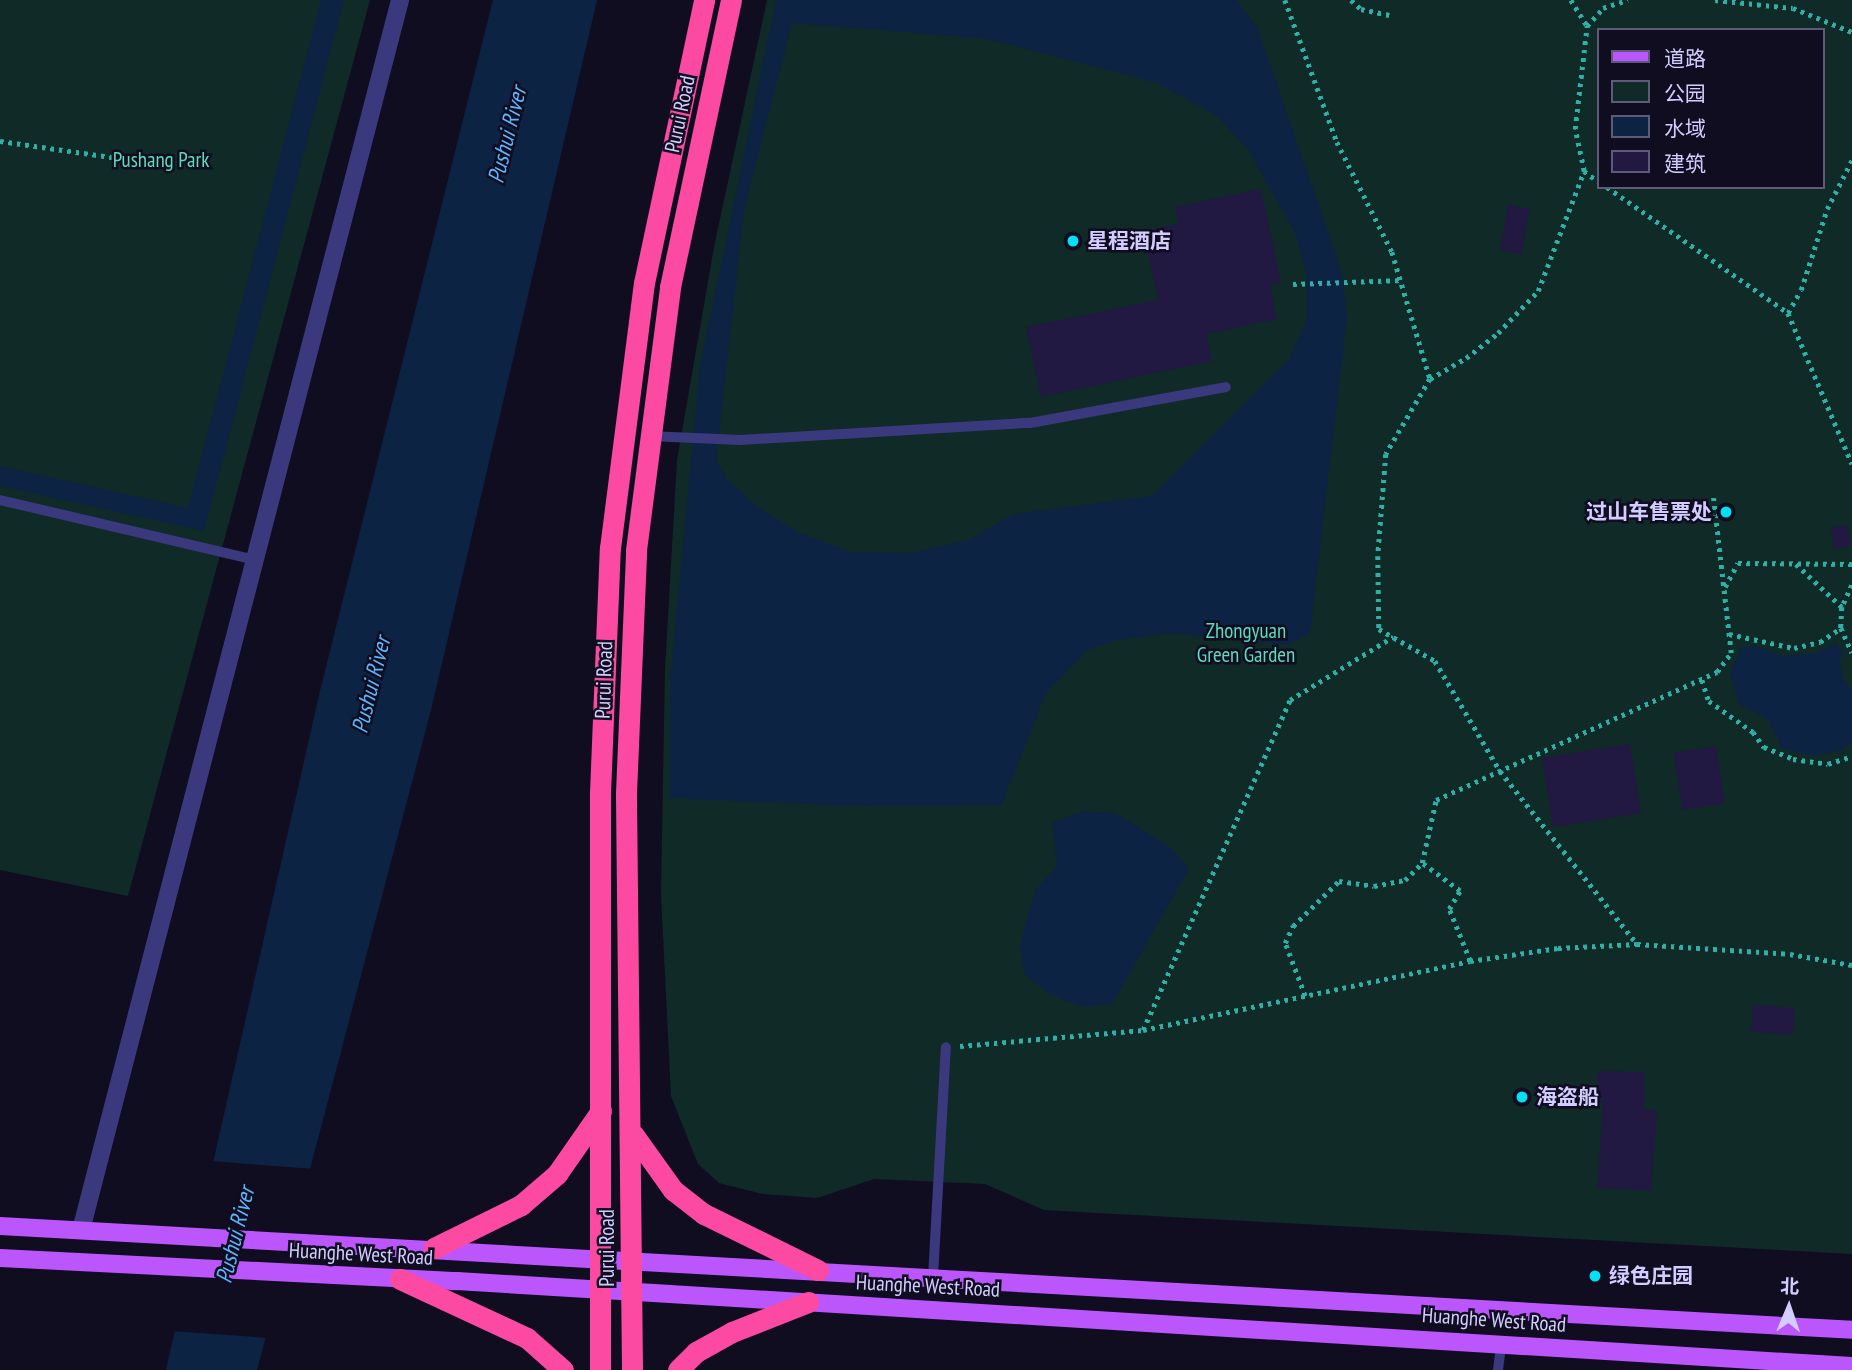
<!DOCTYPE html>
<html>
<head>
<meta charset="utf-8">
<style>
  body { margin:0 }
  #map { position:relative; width:1852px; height:1370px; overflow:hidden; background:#100d20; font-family:"PT Sans Narrow","Noto Sans SC",sans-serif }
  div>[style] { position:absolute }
  .green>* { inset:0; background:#102a28 }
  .water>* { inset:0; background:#0d2344 }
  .pier>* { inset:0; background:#100d20 }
  .building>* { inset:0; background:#211941; transform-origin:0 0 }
  .path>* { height:4.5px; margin-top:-2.25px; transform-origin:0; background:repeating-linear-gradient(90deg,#30afa6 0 3.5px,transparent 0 8.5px) }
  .lane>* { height:10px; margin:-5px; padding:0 5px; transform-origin:5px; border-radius:5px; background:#3a397e }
  .street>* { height:18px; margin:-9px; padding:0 9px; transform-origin:9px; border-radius:9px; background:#3a397e }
  .primary>* { height:18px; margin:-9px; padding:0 9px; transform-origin:9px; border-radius:9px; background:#bb56fc }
  .highway>* { height:21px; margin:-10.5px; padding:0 10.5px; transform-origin:10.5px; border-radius:10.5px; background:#fc4aa2 }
  .dots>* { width:19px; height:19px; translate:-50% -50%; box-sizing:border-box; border:4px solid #100d20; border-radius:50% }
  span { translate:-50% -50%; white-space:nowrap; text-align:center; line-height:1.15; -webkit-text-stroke:5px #100d20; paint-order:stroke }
  .street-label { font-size:21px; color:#d2cdfe }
  .park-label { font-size:21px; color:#5bdcba }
  .poi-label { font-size:21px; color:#d2cdfe; font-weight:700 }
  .left { translate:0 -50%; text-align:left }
  .right { translate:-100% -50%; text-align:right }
  .water-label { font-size:23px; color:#5db5fc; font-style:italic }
  .legend { position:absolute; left:1597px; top:28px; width:228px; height:161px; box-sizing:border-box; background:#100d20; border:2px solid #5e5a79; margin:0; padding:9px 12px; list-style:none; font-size:21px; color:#d2cdfe }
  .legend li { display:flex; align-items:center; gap:14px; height:35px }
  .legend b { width:35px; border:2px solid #5e5a79 }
  .north { position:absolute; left:1754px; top:1272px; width:70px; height:70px; -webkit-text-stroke:5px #100d20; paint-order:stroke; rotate:2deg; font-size:19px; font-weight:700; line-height:28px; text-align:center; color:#d2cdfe }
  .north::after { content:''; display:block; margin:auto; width:24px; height:32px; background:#d2cdfe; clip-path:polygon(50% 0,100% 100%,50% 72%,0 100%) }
</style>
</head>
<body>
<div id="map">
  <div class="green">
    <i style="clip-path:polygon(0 0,370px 0,128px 896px,0 870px)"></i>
    <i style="clip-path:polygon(evenodd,767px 0,1852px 0,1852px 1254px,1044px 1210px,985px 1184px,874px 1179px,817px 1198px,763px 1194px,719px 1183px,698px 1164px,671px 1096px,661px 894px,665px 669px,677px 460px,714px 247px,767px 0,1598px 30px,1822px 30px,1822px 187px,1598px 187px,1598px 30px)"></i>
  </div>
  <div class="water">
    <i style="clip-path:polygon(321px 0,344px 0,204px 531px,0 486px,0 466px,188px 508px)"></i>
    <i style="clip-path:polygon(493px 0,597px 0,431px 710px,257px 1370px,166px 1370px,320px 691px)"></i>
    <i style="clip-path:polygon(evenodd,776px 0,1236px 0,1257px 27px,1342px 273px,1347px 317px,1310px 633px,1288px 645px,1172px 633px,1116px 640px,1088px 650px,1046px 693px,1001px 805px,852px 806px,670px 798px,670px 680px,700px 366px,776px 0,792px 23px,988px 39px,1157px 83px,1217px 116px,1247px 148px,1295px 233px,1307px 276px,1306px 322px,1289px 359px,1152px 496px,1014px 514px,969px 540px,910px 553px,851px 552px,799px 533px,759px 508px,727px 479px,716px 460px,744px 210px,792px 23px)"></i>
    <i style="clip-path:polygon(1836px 643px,1843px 654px,1839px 661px,1843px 679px,1852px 690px,1852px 742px,1842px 750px,1814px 756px,1782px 748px,1768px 720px,1739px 704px,1730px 673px,1741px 647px,1756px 646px,1781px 656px,1816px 653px)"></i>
    <i style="clip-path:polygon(1083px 811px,1115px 813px,1170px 847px,1189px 869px,1112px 1004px,1082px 1007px,1048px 993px,1025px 975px,1020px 945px,1035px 890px,1057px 867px,1052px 823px)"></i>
  </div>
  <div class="pier">
    <i style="clip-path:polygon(210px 1161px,314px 1169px,269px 1338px,171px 1331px)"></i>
  </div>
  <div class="building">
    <i style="clip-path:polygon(1261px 189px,1281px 283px,1270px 285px,1277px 319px,1206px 334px,1212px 361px,1041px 397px,1026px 327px,1158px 300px,1143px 231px,1179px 224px,1175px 207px)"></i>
    <i style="left:1508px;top:205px;width:22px;height:46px;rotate:10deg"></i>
    <i style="left:1847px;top:525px;width:21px;height:17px;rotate:79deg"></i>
    <i style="left:1630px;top:744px;width:70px;height:89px;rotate:81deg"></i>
    <i style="left:1716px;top:746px;width:58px;height:43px;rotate:81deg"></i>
    <i style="left:1753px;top:1005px;width:42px;height:27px;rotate:4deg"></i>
    <i style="clip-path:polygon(1597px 1071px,1644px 1072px,1644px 1110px,1657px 1111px,1651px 1191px,1597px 1188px,1603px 1102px,1597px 1102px)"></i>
  </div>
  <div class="path">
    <i style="left:1285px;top:0;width:151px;rotate:69.9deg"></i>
    <i style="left:1337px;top:142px;width:123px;rotate:63.4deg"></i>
    <i style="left:1392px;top:252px;width:133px;rotate:73.3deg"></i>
    <i style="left:1430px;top:379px;width:87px;rotate:120.4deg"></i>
    <i style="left:1386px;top:454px;width:102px;rotate:94.5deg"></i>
    <i style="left:1378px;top:556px;width:73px;rotate:89.2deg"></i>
    <i style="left:1379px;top:629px;width:64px;rotate:29.7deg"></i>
    <i style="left:1435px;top:661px;width:128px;rotate:59.4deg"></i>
    <i style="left:1500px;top:771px;width:221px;rotate:51.6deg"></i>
    <i style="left:1351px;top:0;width:13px;rotate:42deg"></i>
    <i style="left:1361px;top:9px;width:29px;rotate:12deg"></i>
    <i style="left:1571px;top:0;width:31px;rotate:58deg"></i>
    <i style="left:1715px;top:0;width:78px;rotate:5.9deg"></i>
    <i style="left:1793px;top:8px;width:64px;rotate:22.1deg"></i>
    <i style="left:0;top:141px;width:140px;rotate:8.2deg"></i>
    <i style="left:1584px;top:171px;width:43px;rotate:-102.1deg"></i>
    <i style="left:1575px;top:129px;width:104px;rotate:-83.4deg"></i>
    <i style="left:1587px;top:26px;width:24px;rotate:-48deg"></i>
    <i style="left:1603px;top:8px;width:26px;rotate:-18deg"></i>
    <i style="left:1607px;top:187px;width:221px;rotate:34.8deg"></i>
    <i style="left:1788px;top:313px;width:164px;rotate:67deg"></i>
    <i style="left:1293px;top:284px;width:109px;rotate:-2.1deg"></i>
    <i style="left:1788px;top:313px;width:26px;rotate:-61deg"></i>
    <i style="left:1801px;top:290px;width:85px;rotate:-72.2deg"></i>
    <i style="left:1827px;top:209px;width:55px;rotate:-63deg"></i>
    <i style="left:1430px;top:379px;width:42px;rotate:-30.3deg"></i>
    <i style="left:1466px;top:358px;width:41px;rotate:-38deg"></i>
    <i style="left:1498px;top:333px;width:58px;rotate:-46.4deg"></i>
    <i style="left:1538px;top:291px;width:129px;rotate:-69deg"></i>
    <i style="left:1584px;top:171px;width:17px;rotate:36deg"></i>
    <i style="left:1796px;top:564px;width:63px;rotate:43.1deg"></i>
    <i style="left:1852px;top:585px;width:24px;rotate:114deg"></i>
    <i style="left:1842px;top:607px;width:21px;rotate:93deg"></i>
    <i style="left:1841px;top:628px;width:27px;rotate:66deg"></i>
    <i style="left:1725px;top:587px;width:27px;rotate:-62deg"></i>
    <i style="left:1738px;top:563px;width:114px;rotate:0.5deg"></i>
    <i style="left:1729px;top:634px;width:66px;rotate:12.2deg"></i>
    <i style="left:1794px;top:648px;width:27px;rotate:-13deg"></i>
    <i style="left:1820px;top:642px;width:25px;rotate:-34deg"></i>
    <i style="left:1702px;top:680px;width:22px;rotate:72deg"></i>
    <i style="left:1709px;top:701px;width:54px;rotate:35.2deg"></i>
    <i style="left:1753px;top:732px;width:19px;rotate:54deg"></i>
    <i style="left:1764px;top:747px;width:31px;rotate:22deg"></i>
    <i style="left:1793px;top:759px;width:35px;rotate:8deg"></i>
    <i style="left:1828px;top:764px;width:25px;rotate:-18deg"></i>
    <i style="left:1470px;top:961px;width:56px;rotate:-112deg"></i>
    <i style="left:1449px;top:909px;width:21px;rotate:-59deg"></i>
    <i style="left:1460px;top:891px;width:47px;rotate:-143.6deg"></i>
    <i style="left:1422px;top:863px;width:65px;rotate:-77.5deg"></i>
    <i style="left:1436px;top:800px;width:309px;rotate:-24.5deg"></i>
    <i style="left:1717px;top:672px;width:24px;rotate:-54deg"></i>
    <i style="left:1731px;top:653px;width:158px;rotate:-96.5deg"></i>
    <i style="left:1305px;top:996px;width:57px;rotate:-110.7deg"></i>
    <i style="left:1285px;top:943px;width:19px;rotate:-65deg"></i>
    <i style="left:1293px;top:926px;width:64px;rotate:-44.4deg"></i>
    <i style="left:1339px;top:881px;width:35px;rotate:8deg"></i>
    <i style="left:1374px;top:886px;width:32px;rotate:-11deg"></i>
    <i style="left:1405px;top:880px;width:24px;rotate:-45deg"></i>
    <i style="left:1143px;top:1030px;width:361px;rotate:-66deg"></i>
    <i style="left:1290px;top:700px;width:121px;rotate:-31.5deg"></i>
    <i style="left:960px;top:1046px;width:184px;rotate:-5deg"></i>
    <i style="left:1143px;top:1030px;width:334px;rotate:-11.9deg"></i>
    <i style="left:1470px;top:961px;width:89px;rotate:-8.4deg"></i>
    <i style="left:1558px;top:948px;width:79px;rotate:-2.9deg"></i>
    <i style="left:1637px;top:944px;width:153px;rotate:3.7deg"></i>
    <i style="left:1790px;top:954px;width:63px;rotate:10.1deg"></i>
  </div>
  <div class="lane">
    <i style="left:649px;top:436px;width:91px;rotate:2.5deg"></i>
    <i style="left:740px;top:440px;width:290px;rotate:-3.4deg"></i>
    <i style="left:1030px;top:423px;width:199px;rotate:-10.4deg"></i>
    <i style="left:0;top:500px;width:262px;rotate:13.2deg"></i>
    <i style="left:933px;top:1277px;width:230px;rotate:-86.8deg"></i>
    <i style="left:1498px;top:1370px;width:26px;rotate:-83deg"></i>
  </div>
  <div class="street">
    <i style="left:81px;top:1230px;width:1271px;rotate:-75.46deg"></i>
  </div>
  <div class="primary">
    <i style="left:0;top:1226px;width:1855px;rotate:3.21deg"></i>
    <i style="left:0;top:1258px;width:458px;rotate:2.9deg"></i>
    <i style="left:457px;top:1281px;width:1398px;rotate:3.49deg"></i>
  </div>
  <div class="highway">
    <i style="left:633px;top:1134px;width:69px;rotate:54.5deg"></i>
    <i style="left:673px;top:1190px;width:39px;rotate:38deg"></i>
    <i style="left:704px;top:1214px;width:127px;rotate:26.2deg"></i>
    <i style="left:434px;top:1248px;width:97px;rotate:-26.3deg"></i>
    <i style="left:521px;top:1205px;width:48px;rotate:-40.7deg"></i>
    <i style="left:557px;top:1174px;width:77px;rotate:-55.1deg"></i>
    <i style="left:400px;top:1279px;width:140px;rotate:24.9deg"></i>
    <i style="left:527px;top:1338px;width:48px;rotate:41.6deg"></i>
    <i style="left:600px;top:1370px;width:577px;rotate:-90deg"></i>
    <i style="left:600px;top:793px;width:245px;rotate:-87.7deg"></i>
    <i style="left:610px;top:548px;width:267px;rotate:-82.7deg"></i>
    <i style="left:644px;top:283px;width:289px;rotate:-78deg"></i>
    <i style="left:632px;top:1370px;width:577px;rotate:-90.6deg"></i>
    <i style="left:626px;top:793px;width:243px;rotate:-87.6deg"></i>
    <i style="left:636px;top:550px;width:265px;rotate:-82.6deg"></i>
    <i style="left:670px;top:287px;width:293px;rotate:-78deg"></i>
    <i style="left:678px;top:1370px;width:25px;rotate:-45deg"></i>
    <i style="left:696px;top:1352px;width:41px;rotate:-29.1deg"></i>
    <i style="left:732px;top:1332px;width:82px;rotate:-21.5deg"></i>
  </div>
  <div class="dots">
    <i style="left:1073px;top:241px;background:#04dff3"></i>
    <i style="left:1726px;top:512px;background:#04dff3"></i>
    <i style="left:1522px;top:1097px;background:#04dff3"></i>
    <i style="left:1595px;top:1276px;background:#04dff3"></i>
  </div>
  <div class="street-label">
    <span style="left:680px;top:114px;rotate:-78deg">Purui Road</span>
    <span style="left:604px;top:680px;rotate:-88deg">Purui Road</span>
    <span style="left:607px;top:1248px;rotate:-90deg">Purui Road</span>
    <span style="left:361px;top:1254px;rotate:3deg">Huanghe West Road</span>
    <span style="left:928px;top:1286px;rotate:3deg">Huanghe West Road</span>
    <span style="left:1494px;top:1320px;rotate:4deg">Huanghe West Road</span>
  </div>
  <div class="park-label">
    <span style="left:161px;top:160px">Pushang Park</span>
    <span style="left:1246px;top:643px">Zhongyuan<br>Green Garden</span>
  </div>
  <div class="poi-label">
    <span class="left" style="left:1087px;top:241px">星程酒店</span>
    <span class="right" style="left:1712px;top:512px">过山车售票处</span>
    <span class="left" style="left:1536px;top:1097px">海盗船</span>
    <span class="left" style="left:1609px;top:1276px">绿色庄园</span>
  </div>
  <div class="water-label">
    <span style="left:507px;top:135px;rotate:-76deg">Pushui River</span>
    <span style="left:371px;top:685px;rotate:-76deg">Pushui River</span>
    <span style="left:235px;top:1235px;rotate:-76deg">Pushui River</span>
  </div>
  <ul class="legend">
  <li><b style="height:9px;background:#bb56fc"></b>道路</li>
  <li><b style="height:19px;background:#102a28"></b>公园</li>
  <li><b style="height:19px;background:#0d2344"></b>水域</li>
  <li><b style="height:19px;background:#211941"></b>建筑</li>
  </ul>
  <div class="north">北</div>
</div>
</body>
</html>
